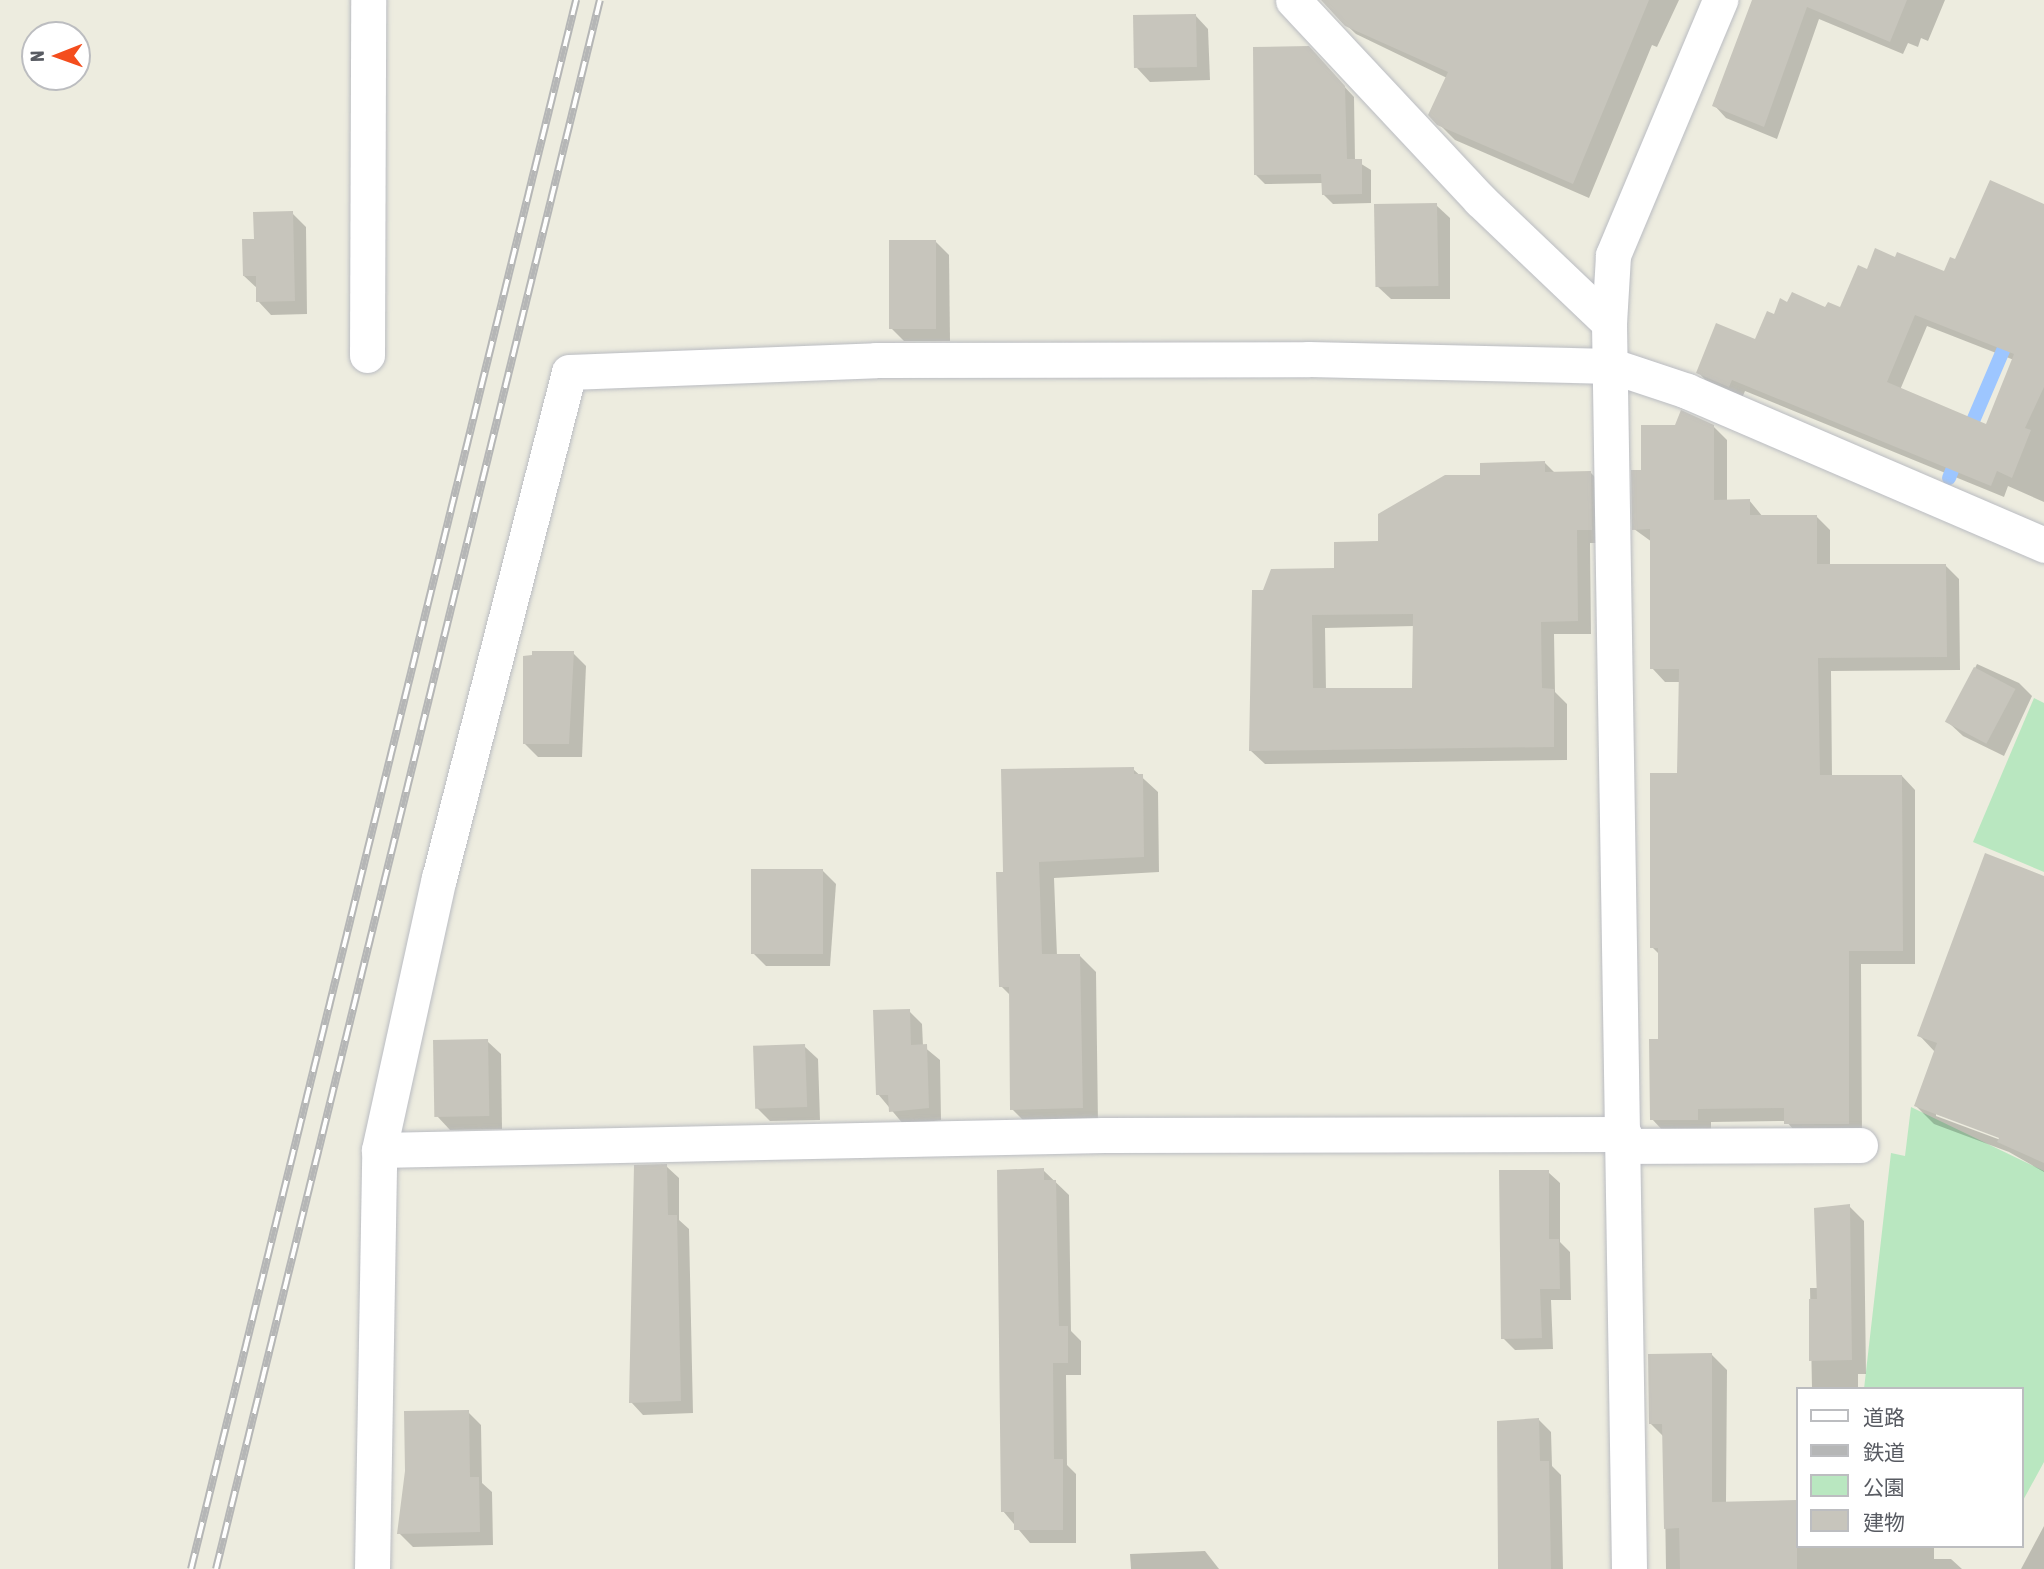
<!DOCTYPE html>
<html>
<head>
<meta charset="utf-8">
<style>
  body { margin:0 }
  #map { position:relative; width:2044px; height:1569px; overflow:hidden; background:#edecdf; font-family:"Asap Condensed","Noto Sans JP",sans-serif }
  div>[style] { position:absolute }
  .green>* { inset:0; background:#b9e7c0 }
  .shadow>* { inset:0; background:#0003 }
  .stream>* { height:14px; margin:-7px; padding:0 7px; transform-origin:7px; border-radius:7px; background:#9dc6ff }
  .building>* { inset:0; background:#c7c5bc; transform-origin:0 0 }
  .roads { filter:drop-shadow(0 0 2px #babcc2) drop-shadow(0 0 2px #babcc2) }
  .street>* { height:35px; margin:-17.5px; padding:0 17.5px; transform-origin:17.5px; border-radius:17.5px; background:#fff }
  .rail>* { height:8px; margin-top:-4px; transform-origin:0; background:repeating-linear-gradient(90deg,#fff 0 16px,#b5b6b6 0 32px); box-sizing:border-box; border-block:2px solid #b5b6b6 }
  span { translate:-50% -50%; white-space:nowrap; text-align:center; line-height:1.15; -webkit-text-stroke:7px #fff; paint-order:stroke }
  .legend { position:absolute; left:1796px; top:1387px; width:228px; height:161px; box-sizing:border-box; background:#fff; border:2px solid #bcbdc0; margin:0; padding:9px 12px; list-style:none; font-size:21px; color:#585b62 }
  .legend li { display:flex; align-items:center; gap:14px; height:35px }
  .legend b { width:35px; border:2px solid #bcbdc0 }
  .north { position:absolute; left:21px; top:21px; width:70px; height:70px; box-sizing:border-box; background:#fff; border:2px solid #bcbdc0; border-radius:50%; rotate:269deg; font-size:19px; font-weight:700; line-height:28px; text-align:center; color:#585b62 }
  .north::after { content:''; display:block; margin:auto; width:24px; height:32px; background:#f44d1d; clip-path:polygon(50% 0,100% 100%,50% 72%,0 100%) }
</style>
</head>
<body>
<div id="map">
  <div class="green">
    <i style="clip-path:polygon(2034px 698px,2044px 703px,2044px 872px,1973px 842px)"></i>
    <i style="clip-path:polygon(1911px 1107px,2044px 1171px,2044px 1462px,2021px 1504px,2021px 1389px,1864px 1389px,1891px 1153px,1905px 1156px)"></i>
  </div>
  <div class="shadow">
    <i style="clip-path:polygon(1348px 0,1679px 0,1657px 47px,1652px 45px,1589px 198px,1455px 140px,1430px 115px,1447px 78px,1356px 34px,1340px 19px)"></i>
    <i style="clip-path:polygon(1754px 0,1945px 0,1928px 41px,1921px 38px,1918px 47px,1908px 43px,1903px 54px,1819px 19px,1777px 139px,1726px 118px,1714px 105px)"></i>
    <i style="clip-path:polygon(1195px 15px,1208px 29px,1210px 80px,1150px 82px,1137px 68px)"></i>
    <i style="clip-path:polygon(1318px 58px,1354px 97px,1355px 160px,1371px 170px,1371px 203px,1333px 204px,1323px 194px,1323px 183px,1265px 184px,1256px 175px)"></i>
    <i style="clip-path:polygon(1436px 205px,1450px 218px,1450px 299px,1391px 299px,1377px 286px)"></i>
    <i style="clip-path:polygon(evenodd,2044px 205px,2044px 502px,2008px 486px,2004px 497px,1745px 391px,1742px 398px,1710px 385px,1698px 372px,1756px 342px,1788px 304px,1841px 309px,1868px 271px,1896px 259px,1945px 273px,1956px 261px,2044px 205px,1927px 326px,2014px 360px,1987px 426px,1900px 390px,1927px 326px)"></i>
    <i style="clip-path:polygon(292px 213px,306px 227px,307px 314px,271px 315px,258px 301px,258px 289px,244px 276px,256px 241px)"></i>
    <i style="clip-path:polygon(936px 242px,949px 255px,950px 341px,904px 341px,891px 328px)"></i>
    <i style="clip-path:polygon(1713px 426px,1727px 440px,1727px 501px,1749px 500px,1763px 517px,1816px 516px,1830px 530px,1830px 566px,1945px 565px,1959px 579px,1960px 670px,1831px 671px,1832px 776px,1902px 776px,1915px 790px,1915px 964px,1861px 964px,1862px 1137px,1800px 1137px,1786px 1121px,1711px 1122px,1711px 1133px,1665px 1133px,1652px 1119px,1660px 1040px,1660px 955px,1652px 947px,1679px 774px,1681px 682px,1665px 682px,1652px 668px,1652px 542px,1634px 529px,1643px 472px)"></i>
    <i style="clip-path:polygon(evenodd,1545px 463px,1555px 473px,1591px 473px,1604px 486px,1605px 543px,1590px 543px,1591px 634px,1554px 634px,1555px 692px,1567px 704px,1567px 760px,1265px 764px,1251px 751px,1264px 591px,1336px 570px,1482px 477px,1545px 463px,1415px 626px,1414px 690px,1326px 690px,1325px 628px,1415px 626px)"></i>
    <i style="clip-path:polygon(573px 653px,586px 666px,582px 757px,538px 757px,525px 744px)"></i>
    <i style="clip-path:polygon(1977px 664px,2019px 683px,2032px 696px,2004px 756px,1963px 736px,1949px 723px)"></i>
    <i style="clip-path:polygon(1133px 769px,1158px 792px,1159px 872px,1054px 878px,1057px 956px,1079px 955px,1096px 972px,1098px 1124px,1028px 1125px,1012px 1109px,1011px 996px,1001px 986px,1005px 874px)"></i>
    <i style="clip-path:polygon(822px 870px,836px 884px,830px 966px,766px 966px,753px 953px)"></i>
    <i style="clip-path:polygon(evenodd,2044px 877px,2044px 1172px,2009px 1152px,1934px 1124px,1916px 1106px,1935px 1052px,1919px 1035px,2044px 877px,1936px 1112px,2008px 1139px,2006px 1142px,1936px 1116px,1936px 1112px)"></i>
    <i style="clip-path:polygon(909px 1011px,922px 1024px,923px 1046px,940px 1060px,941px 1120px,904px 1125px,878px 1094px)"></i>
    <i style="clip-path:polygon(487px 1041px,501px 1054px,502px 1129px,450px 1130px,437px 1116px)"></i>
    <i style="clip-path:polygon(804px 1046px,818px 1059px,820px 1120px,770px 1121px,756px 1107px)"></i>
    <i style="clip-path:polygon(666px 1166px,679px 1178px,679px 1220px,689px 1229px,693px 1413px,643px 1415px,631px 1402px)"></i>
    <i style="clip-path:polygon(1043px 1170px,1069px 1195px,1071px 1331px,1081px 1341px,1081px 1375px,1066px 1375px,1067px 1465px,1076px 1474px,1076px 1543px,1030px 1543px,1003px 1511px)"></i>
    <i style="clip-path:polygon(1548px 1172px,1560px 1183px,1560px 1242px,1570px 1252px,1571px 1300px,1551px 1300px,1553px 1349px,1515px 1350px,1503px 1338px)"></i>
    <i style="clip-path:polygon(1849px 1206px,1864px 1221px,1866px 1374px,1858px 1374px,1858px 1389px,1812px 1389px,1810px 1288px,1819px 1288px)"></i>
    <i style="clip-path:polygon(1712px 1355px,1727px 1370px,1726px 1503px,1797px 1501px,1797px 1546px,1934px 1546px,1934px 1559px,1951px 1559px,1962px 1569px,1666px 1569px,1664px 1437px,1650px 1423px)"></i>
    <i style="clip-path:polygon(468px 1412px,481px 1425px,482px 1483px,492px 1492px,493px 1545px,413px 1547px,399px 1533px)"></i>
    <i style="clip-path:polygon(1539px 1420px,1551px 1432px,1552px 1466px,1561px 1475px,1563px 1569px,1499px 1569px)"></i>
    <i style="clip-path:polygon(2044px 1526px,2044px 1569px,2021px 1569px)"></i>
    <i style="clip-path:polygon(1205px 1551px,1219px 1569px,1131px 1569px,1130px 1554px)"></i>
  </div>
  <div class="stream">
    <i style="left:1967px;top:435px;width:110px;rotate:-66.9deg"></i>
    <i style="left:1949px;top:478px;width:27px;rotate:-68deg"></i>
  </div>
  <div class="building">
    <i style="clip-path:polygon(1321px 0,1649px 0,1573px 184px,1437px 125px,1428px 115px,1448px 72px,1345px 26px)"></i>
    <i style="clip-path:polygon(1752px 0,1907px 0,1890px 42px,1807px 7px,1764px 127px,1712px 106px)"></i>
    <i style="left:1196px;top:14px;width:53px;height:63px;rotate:89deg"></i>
    <i style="clip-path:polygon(1309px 46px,1345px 86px,1347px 159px,1362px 159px,1362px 194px,1322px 195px,1321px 174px,1254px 175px,1253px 47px)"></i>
    <i style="clip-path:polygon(evenodd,1990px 180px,2044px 204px,2044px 387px,2025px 428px,2031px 430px,2012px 478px,1997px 471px,1991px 486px,1732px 380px,1729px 387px,1696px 373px,1716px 323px,1755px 339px,1767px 311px,1774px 314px,1780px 298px,1787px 302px,1792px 292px,1825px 307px,1828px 302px,1840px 307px,1858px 265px,1867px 269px,1875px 248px,1895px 257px,1897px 252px,1944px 271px,1950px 257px,1955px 259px,1990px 180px,1915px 315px,2014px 354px,1986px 424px,1887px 382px,1915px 315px)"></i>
    <i style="left:1437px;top:203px;width:83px;height:63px;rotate:89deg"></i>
    <i style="clip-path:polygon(293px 211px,295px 301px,256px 302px,256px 276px,243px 276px,242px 239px,254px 239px,253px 212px)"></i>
    <i style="left:889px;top:240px;width:47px;height:89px"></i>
    <i style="clip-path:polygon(1681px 410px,1714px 425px,1714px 500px,1750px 499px,1750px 515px,1817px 515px,1817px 564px,1946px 564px,1947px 657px,1818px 658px,1820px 775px,1902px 775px,1903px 951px,1849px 951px,1849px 1124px,1784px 1124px,1784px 1108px,1698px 1109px,1698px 1120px,1650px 1120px,1649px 1039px,1658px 1039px,1658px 948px,1650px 948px,1650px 773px,1677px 773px,1679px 669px,1650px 669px,1650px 529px,1632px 530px,1631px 470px,1641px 470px,1641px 425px,1675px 425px)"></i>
    <i style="clip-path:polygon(evenodd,1545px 461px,1545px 472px,1591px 471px,1592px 530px,1577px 530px,1578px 621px,1541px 622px,1542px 688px,1554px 689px,1554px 747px,1249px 751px,1252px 590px,1263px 590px,1271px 569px,1334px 568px,1334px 542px,1378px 541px,1378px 514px,1445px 475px,1480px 475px,1480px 463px,1545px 461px,1413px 614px,1412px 688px,1313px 688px,1312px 615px,1413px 614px)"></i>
    <i style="clip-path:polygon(532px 651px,574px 651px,569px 744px,523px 744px,523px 656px,532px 655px)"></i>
    <i style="left:1974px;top:667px;width:47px;height:62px;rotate:28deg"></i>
    <i style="clip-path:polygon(1134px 767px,1134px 774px,1143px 774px,1144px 857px,1039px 862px,1042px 954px,1080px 954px,1083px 1108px,1010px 1110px,1009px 987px,999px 987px,996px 872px,1003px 872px,1001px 769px)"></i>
    <i style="clip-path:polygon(1985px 853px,2044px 876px,2044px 1163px,1997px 1142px,1999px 1138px,1914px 1106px,1937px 1043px,1917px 1036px)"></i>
    <i style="left:751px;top:869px;width:72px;height:85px"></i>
    <i style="clip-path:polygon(910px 1009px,911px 1045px,927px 1044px,929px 1108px,889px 1112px,888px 1095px,876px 1095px,873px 1010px)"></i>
    <i style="left:488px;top:1039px;width:77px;height:55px;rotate:89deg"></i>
    <i style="left:805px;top:1044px;width:63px;height:52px;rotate:88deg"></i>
    <i style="clip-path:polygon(667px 1164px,668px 1215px,677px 1215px,681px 1401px,629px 1403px,634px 1165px)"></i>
    <i style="clip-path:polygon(1044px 1168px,1044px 1180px,1056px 1180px,1059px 1326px,1068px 1326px,1068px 1363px,1053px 1363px,1054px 1459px,1063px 1459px,1063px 1530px,1014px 1530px,1014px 1512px,1001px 1512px,997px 1170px)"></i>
    <i style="clip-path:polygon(1499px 1170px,1549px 1170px,1549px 1239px,1559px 1239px,1560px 1289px,1540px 1289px,1542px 1338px,1501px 1339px)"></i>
    <i style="clip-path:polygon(1850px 1204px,1852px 1360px,1809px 1361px,1809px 1299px,1817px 1299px,1814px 1208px)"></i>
    <i style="clip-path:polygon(1712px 1353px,1712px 1502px,1797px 1500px,1797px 1569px,1680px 1569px,1679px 1528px,1664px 1529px,1662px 1424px,1649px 1424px,1648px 1354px)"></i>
    <i style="clip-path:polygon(469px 1410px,470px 1477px,479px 1477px,480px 1532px,397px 1534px,405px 1471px,404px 1411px)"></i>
    <i style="clip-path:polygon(1539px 1418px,1540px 1461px,1549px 1461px,1551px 1569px,1498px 1569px,1497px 1421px)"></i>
  </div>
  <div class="roads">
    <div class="street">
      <i style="left:1293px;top:0;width:274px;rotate:46.9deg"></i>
      <i style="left:1480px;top:200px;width:178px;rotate:43.6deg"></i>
      <i style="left:367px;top:355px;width:355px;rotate:-89.8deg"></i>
      <i style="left:1625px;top:1146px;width:235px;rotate:-0.2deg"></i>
      <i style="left:379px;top:1150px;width:725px;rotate:-1.19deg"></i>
      <i style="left:1104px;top:1135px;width:520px;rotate:-0.11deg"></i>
      <i style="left:372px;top:1569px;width:419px;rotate:-89deg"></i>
      <i style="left:379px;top:1150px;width:279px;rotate:-77.6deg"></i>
      <i style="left:439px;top:878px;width:522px;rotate:-75.59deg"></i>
      <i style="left:569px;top:372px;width:307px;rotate:-2.2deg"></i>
      <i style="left:876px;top:360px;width:432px;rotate:-0.1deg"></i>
      <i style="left:1308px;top:359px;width:304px;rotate:1.3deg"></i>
      <i style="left:1612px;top:366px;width:79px;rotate:18.4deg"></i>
      <i style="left:1687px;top:391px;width:389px;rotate:23.3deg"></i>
      <i style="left:1629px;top:1569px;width:1246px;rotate:-90.92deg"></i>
      <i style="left:1609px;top:323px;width:68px;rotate:-86.6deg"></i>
      <i style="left:1613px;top:255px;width:277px;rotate:-67.2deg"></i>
    </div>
  </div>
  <div class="rail">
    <i style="left:191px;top:1569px;width:1616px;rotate:-76.21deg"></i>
    <i style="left:216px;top:1569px;width:1615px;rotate:-76.25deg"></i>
  </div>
  <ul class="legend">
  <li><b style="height:9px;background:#fff"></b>道路</li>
  <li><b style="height:9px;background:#b5b6b6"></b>鉄道</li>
  <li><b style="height:19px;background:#b9e7c0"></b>公園</li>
  <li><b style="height:19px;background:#c7c5bc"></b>建物</li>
  </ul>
  <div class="north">N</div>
</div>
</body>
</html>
